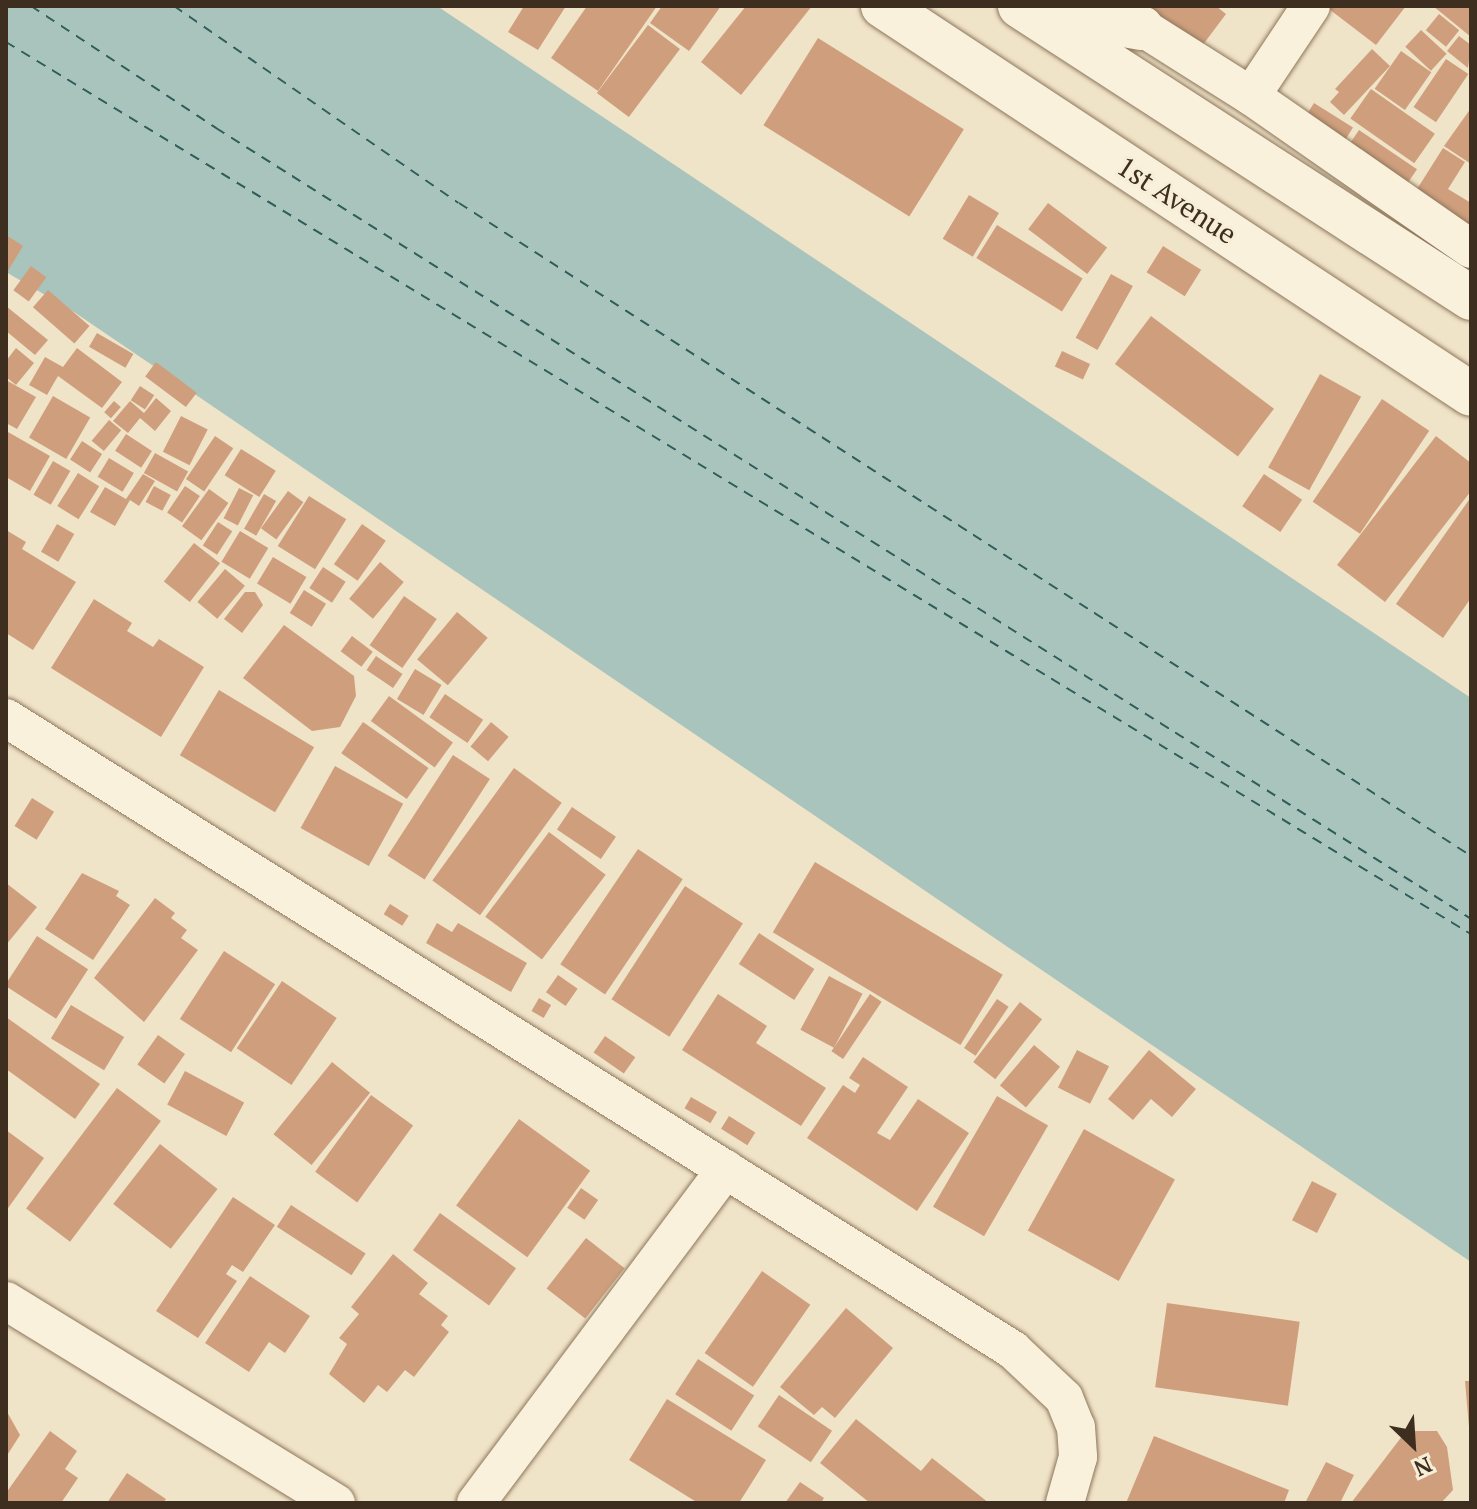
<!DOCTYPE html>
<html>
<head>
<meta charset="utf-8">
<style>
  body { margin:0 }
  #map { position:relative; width:1477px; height:1509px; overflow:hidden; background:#f0e4c8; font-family:"PT Serif",serif }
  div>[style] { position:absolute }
  .water>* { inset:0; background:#a9c4bc }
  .ferry>* { height:2px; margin-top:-1px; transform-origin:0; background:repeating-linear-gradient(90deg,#2f5d5a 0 10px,transparent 0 18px) }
  .building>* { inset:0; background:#cf9f7d; transform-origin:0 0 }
  .roads { filter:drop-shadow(0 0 2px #8d765c) drop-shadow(0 0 2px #8d765c) }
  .street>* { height:38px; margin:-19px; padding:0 19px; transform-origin:19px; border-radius:19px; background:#faf1dc }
  .secondary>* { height:44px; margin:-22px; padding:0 22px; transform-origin:22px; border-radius:22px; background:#faf1dc }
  span { translate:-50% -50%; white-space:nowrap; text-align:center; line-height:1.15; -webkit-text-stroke:6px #f7eed8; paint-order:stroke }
  .street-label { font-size:28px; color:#3d2e20 }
  .frame { position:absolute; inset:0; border:8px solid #3d2e20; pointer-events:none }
  .north { position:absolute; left:1373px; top:1405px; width:80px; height:80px; -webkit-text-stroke:6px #f7eed8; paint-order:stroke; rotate:155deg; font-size:22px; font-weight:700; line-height:32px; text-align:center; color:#3d2e20 }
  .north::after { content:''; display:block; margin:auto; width:28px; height:36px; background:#3d2e20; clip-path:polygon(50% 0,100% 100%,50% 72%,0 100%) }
</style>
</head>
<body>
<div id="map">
  <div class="water">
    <i style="clip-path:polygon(6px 6px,437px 6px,1471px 698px,1471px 1262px,74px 312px,6px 272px)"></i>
  </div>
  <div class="ferry">
    <i style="left:31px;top:6px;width:222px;rotate:33.4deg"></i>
    <i style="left:216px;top:128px;width:1483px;rotate:32.22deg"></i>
    <i style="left:174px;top:6px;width:346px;rotate:34.7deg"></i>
    <i style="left:459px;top:203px;width:1204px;rotate:32.83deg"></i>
    <i style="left:6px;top:42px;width:1715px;rotate:31.34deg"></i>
  </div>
  <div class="building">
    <i style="clip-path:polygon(524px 6px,566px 6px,538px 50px,508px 32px)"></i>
    <i style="clip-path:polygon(587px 6px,657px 6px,598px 91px,551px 58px)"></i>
    <i style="clip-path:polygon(662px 6px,721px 6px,689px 51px,650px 23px)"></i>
    <i style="clip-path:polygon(746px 6px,812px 6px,741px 95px,701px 62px)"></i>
    <i style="clip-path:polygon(1140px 6px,1216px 6px,1226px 14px,1199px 50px)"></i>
    <i style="clip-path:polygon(1325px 6px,1406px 6px,1376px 45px)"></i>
    <i style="clip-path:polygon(1433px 6px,1471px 6px,1471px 37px)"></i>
    <i style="left:1439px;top:14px;width:26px;height:21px;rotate:39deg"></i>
    <i style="left:648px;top:25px;width:40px;height:85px;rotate:37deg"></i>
    <i style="left:1421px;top:30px;width:35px;height:23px;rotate:43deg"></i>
    <i style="clip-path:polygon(1459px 36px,1471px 45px,1468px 68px,1447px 51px)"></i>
    <i style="left:818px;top:38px;width:172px;height:103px;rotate:32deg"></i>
    <i style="clip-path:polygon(1372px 49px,1390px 66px,1344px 115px,1330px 102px,1339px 92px,1335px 89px)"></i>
    <i style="left:1401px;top:51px;width:37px;height:46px;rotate:35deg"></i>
    <i style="left:1446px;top:59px;width:27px;height:58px;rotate:34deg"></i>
    <i style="left:1371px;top:89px;width:78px;height:36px;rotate:35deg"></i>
    <i style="left:1314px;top:103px;width:46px;height:26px;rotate:32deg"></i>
    <i style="clip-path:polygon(1471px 108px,1471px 164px,1444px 146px)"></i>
    <i style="left:1359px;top:130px;width:70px;height:25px;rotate:34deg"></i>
    <i style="clip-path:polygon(1443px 148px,1465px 162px,1448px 189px,1471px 203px,1471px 234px,1412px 197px)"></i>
    <i style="left:969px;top:195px;width:35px;height:51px;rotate:31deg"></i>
    <i style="left:1048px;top:203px;width:74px;height:33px;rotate:37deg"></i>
    <i style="left:997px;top:225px;width:101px;height:39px;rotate:32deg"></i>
    <i style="clip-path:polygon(6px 235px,23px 246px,6px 274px)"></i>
    <i style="left:1163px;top:246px;width:45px;height:31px;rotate:32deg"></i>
    <i style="left:31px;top:266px;width:19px;height:30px;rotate:36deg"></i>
    <i style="left:1111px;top:274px;width:25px;height:73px;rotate:29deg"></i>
    <i style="left:48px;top:290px;width:55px;height:23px;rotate:41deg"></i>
    <i style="clip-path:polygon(6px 306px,48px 340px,35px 355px,6px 331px)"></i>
    <i style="left:1151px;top:316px;width:154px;height:60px;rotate:37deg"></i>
    <i style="left:97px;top:333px;width:42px;height:16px;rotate:30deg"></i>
    <i style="clip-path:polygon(16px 348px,34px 363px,16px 385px,6px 377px,6px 361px)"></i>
    <i style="clip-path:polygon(77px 348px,122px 382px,102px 408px,58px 376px,47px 395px,29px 385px,45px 357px,63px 367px)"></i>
    <i style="left:1062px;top:351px;width:31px;height:17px;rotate:25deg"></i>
    <i style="left:156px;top:362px;width:51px;height:18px;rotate:37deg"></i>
    <i style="left:1320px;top:374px;width:47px;height:107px;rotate:29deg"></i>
    <i style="clip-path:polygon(6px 380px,36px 397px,17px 429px,6px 423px)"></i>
    <i style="left:140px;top:386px;width:17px;height:17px;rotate:33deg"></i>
    <i style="left:53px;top:396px;width:43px;height:48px;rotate:30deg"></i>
    <i style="clip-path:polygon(156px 398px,171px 411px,155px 431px,140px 418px,128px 433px,113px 421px,130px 401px,144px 413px)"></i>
    <i style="left:1382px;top:399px;width:57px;height:124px;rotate:34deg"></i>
    <i style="left:114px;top:401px;width:9px;height:15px;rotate:41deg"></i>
    <i style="left:181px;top:416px;width:30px;height:40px;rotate:27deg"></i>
    <i style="left:109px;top:420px;width:16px;height:27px;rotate:40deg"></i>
    <i style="clip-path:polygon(8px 432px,50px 456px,30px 491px,6px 477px)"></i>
    <i style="left:126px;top:434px;width:31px;height:20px;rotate:33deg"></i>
    <i style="left:215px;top:436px;width:22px;height:52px;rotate:34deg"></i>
    <i style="clip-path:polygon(1436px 436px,1471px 463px,1471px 491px,1385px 602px,1337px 565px)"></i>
    <i style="left:82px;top:441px;width:24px;height:22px;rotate:33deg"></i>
    <i style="left:241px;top:449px;width:41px;height:31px;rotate:32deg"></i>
    <i style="left:155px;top:453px;width:38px;height:23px;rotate:29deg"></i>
    <i style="left:109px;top:458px;width:29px;height:22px;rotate:31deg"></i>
    <i style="left:53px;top:461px;width:20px;height:39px;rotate:30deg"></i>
    <i style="left:78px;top:473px;width:25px;height:39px;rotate:32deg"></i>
    <i style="clip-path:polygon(143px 474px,155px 481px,139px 506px,130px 500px,115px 526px,90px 512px,105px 487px,126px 499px)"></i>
    <i style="left:1264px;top:474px;width:46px;height:39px;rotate:34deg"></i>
    <i style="left:154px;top:486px;width:19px;height:18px;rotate:28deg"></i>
    <i style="left:185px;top:486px;width:18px;height:32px;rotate:34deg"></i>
    <i style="left:239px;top:488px;width:16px;height:34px;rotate:27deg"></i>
    <i style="left:209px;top:489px;width:24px;height:46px;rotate:36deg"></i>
    <i style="left:288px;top:491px;width:19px;height:46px;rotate:36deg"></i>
    <i style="left:264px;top:494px;width:14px;height:40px;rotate:30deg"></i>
    <i style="left:309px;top:496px;width:44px;height:59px;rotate:32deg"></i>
    <i style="clip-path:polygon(1471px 497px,1471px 598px,1443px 638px,1396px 604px)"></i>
    <i style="left:218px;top:522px;width:17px;height:28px;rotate:33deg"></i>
    <i style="left:57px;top:524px;width:20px;height:32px;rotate:30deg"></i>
    <i style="left:362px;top:524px;width:29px;height:49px;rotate:35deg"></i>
    <i style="clip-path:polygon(6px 530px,26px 542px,22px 549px,76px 582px,33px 650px,6px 633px)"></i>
    <i style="left:240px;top:531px;width:33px;height:36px;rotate:31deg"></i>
    <i style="left:194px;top:543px;width:33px;height:49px;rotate:38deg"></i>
    <i style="left:273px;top:557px;width:39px;height:31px;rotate:31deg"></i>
    <i style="left:380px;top:562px;width:31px;height:48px;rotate:40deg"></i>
    <i style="left:323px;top:567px;width:27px;height:25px;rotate:33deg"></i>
    <i style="left:225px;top:569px;width:26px;height:43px;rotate:40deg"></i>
    <i style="left:304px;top:590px;width:26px;height:27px;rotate:32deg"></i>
    <i style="clip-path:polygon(245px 592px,255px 592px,263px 605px,242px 633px,224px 619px)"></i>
    <i style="left:404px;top:596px;width:40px;height:60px;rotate:35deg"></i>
    <i style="clip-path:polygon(94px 599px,132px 623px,127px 631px,153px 647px,159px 639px,204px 667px,161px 737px,51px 668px)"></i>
    <i style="left:457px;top:612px;width:40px;height:62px;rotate:40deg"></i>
    <i style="clip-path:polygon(284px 625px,354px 676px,356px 696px,340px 727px,312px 731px,243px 678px)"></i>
    <i style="left:352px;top:636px;width:26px;height:19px;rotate:37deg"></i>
    <i style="left:376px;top:656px;width:32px;height:17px;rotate:34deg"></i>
    <i style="left:415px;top:669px;width:31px;height:35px;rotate:31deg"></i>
    <i style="left:219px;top:690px;width:111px;height:76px;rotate:31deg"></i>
    <i style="left:445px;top:694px;width:46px;height:28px;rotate:34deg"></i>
    <i style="left:389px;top:696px;width:79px;height:31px;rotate:36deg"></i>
    <i style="left:363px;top:722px;width:80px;height:38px;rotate:35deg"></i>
    <i style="left:491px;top:722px;width:23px;height:32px;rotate:40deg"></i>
    <i style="left:453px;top:755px;width:44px;height:120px;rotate:33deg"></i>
    <i style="left:335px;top:766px;width:78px;height:71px;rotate:29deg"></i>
    <i style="left:514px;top:768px;width:59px;height:139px;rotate:36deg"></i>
    <i style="left:32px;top:798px;width:26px;height:33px;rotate:32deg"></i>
    <i style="left:572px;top:807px;width:53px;height:27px;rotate:34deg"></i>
    <i style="left:549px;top:832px;width:71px;height:106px;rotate:37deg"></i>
    <i style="left:638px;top:849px;width:54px;height:139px;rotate:34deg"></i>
    <i style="left:815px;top:862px;width:219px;height:82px;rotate:31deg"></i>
    <i style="clip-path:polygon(82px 873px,119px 891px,116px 896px,130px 905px,93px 960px,45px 929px)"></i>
    <i style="clip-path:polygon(6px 883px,37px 907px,6px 945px)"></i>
    <i style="left:685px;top:886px;width:69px;height:135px;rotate:33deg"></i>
    <i style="clip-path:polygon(155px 898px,175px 913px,171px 918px,187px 930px,181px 938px,198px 950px,144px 1022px,94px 978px)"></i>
    <i style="left:390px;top:904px;width:22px;height:12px;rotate:32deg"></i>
    <i style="clip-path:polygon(437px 923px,452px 932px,458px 923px,527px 963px,511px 992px,426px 943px)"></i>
    <i style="left:759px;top:933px;width:66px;height:37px;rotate:33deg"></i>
    <i style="left:37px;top:936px;width:61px;height:59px;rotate:33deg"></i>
    <i style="left:224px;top:951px;width:61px;height:81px;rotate:33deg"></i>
    <i style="left:558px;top:975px;width:24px;height:21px;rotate:35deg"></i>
    <i style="left:829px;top:976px;width:38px;height:61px;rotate:28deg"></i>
    <i style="left:282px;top:981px;width:66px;height:81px;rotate:34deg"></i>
    <i style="clip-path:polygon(718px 994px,767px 1026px,756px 1043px,826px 1088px,801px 1126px,682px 1050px)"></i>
    <i style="left:870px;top:994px;width:14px;height:69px;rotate:34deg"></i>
    <i style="left:539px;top:998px;width:14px;height:15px;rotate:30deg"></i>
    <i style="left:997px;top:999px;width:14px;height:59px;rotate:34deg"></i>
    <i style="left:1020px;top:1002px;width:28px;height:76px;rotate:38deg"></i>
    <i style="left:71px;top:1005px;width:62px;height:39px;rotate:31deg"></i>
    <i style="clip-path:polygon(6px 1017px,100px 1084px,75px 1119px,6px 1069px)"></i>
    <i style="left:158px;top:1035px;width:33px;height:36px;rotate:35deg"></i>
    <i style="left:605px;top:1036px;width:37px;height:20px;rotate:35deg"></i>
    <i style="left:1034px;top:1045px;width:34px;height:53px;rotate:40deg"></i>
    <i style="left:1077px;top:1050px;width:36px;height:42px;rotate:27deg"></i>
    <i style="clip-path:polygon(1149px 1050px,1196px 1089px,1172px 1117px,1151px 1099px,1133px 1120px,1108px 1099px)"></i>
    <i style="clip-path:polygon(863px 1057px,908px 1087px,877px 1133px,890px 1140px,918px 1099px,969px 1133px,917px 1211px,807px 1138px,843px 1085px,855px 1093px,860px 1085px,849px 1078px)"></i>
    <i style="left:332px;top:1062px;width:49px;height:93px;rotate:39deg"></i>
    <i style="left:185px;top:1071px;width:67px;height:38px;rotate:28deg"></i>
    <i style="left:117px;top:1088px;width:55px;height:151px;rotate:37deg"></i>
    <i style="left:371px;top:1095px;width:52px;height:95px;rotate:36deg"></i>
    <i style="left:997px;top:1096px;width:59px;height:128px;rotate:30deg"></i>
    <i style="left:691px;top:1097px;width:30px;height:13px;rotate:30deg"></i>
    <i style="left:729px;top:1116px;width:31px;height:15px;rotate:32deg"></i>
    <i style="left:519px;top:1119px;width:88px;height:107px;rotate:36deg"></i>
    <i style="left:1084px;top:1129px;width:104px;height:116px;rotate:29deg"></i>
    <i style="clip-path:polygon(6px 1130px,44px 1158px,6px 1211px)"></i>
    <i style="left:160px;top:1144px;width:73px;height:76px;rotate:38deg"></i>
    <i style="left:1312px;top:1181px;width:28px;height:44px;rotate:27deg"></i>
    <i style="left:581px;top:1188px;width:21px;height:24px;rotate:35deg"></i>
    <i style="clip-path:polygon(233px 1197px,275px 1225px,243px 1272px,232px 1265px,226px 1274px,237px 1281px,198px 1338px,156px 1311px)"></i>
    <i style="left:291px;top:1205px;width:89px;height:26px;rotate:33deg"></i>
    <i style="left:440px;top:1213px;width:94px;height:46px;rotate:36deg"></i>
    <i style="left:586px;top:1238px;width:49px;height:64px;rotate:38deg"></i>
    <i style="clip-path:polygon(393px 1254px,428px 1283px,419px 1294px,448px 1316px,441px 1325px,449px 1332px,414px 1377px,405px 1370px,387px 1392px,378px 1385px,364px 1403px,329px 1374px,347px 1344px,339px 1338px,359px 1314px,351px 1307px)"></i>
    <i style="left:762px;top:1271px;width:59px;height:100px;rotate:35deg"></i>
    <i style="clip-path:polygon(250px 1276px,310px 1316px,285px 1353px,269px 1342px,249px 1372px,205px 1343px)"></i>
    <i style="left:1167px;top:1303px;width:134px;height:85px;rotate:8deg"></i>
    <i style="clip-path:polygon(846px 1308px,893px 1348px,835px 1418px,822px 1407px,814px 1415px,780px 1387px)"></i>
    <i style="left:698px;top:1359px;width:67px;height:42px;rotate:33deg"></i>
    <i style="clip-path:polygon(1465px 1381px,1471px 1381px,1471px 1427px,1469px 1427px)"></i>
    <i style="left:779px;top:1395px;width:64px;height:38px;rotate:34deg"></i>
    <i style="clip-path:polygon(667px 1399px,766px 1460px,739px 1503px,698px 1503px,629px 1460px)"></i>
    <i style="clip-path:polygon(6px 1410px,20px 1435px,6px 1457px)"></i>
    <i style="clip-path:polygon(856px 1419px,921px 1471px,932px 1458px,989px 1503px,870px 1503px,820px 1463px)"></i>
    <i style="clip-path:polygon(50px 1431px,77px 1451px,65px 1469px,78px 1478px,61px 1503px,6px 1503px,6px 1493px)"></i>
    <i style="clip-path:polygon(1406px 1431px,1437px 1431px,1447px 1447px,1453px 1490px,1441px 1503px,1351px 1503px)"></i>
    <i style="clip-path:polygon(1154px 1436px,1289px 1490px,1284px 1503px,1126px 1503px)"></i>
    <i style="clip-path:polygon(1326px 1462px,1354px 1475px,1340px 1503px,1305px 1503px)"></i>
    <i style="clip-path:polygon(127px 1473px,166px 1499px,163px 1503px,107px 1503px)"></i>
    <i style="clip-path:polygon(800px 1482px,824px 1498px,821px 1503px,785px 1503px)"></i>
  </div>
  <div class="roads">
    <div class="street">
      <i style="left:1118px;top:12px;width:157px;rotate:32.3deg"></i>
      <i style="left:1251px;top:96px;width:268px;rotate:34.8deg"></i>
      <i style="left:1251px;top:96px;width:108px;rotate:-56.3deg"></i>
      <i style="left:6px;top:718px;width:1189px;rotate:32.11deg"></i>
      <i style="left:1013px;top:1350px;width:70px;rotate:43.3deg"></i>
      <i style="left:1064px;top:1398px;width:31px;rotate:68deg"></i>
      <i style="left:1076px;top:1427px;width:30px;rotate:86deg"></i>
      <i style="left:1078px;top:1457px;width:48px;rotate:105.8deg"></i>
      <i style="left:6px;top:1301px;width:387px;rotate:31.5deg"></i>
      <i style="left:476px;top:1503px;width:417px;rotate:-53.2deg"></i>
    </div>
    <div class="secondary">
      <i style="left:883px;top:6px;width:704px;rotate:33.42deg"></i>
      <i style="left:1020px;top:6px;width:537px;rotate:32.92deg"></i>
      <i style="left:1041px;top:11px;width:102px;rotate:9.6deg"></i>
    </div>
  </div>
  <div class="street-label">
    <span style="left:1177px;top:200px;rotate:33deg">1st Avenue</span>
  </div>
  <div class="frame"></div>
  <div class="north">N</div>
</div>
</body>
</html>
